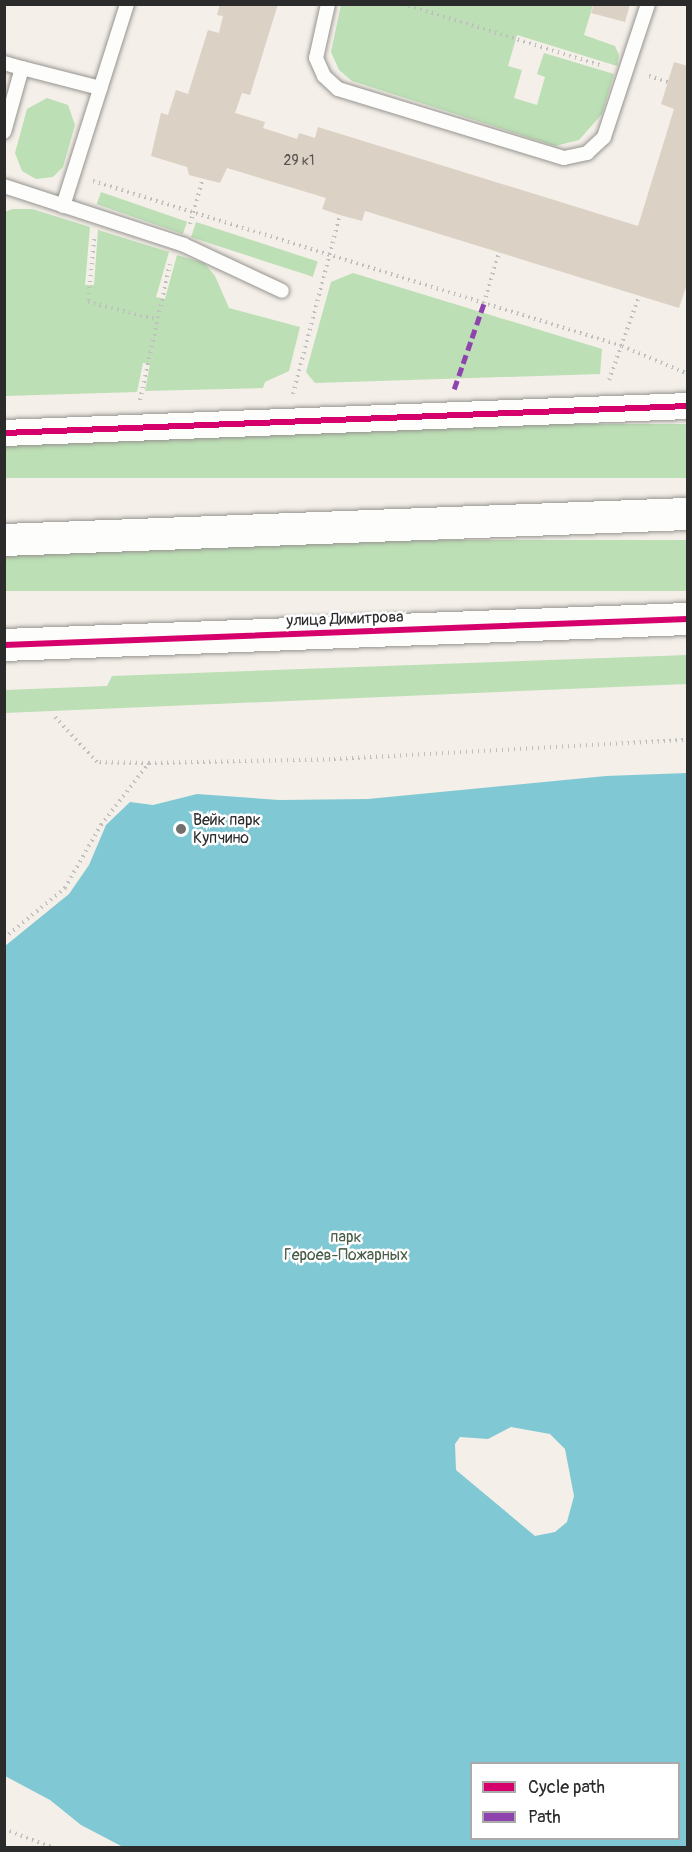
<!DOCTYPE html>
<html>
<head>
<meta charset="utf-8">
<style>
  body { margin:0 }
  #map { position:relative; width:692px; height:1852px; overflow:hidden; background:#f4efe8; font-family:Pangolin,sans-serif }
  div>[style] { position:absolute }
  .green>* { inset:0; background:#bcdfb5; transform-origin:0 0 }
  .water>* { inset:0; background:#80c8d4 }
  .building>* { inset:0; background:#dcd1c5 }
  .path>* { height:4px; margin-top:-2px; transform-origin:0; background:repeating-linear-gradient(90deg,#bfbfbe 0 1.5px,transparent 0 6px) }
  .roads { filter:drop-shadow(0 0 2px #969490) drop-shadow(0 0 2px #969490) }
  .service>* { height:14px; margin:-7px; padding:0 7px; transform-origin:7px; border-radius:7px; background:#fdfdfc }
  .minor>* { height:26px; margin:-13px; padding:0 13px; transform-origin:13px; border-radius:13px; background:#fdfdfc }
  .tertiary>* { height:32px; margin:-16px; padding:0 16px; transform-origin:16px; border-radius:16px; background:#fdfdfc }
  .quiet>* { height:4.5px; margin-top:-2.25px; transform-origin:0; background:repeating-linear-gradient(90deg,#8e44ad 0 9px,transparent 0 13.5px) }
  .cycleway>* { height:6px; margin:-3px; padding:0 3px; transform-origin:3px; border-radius:3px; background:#d6006c }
  .dots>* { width:16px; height:16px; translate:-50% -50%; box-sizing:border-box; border:3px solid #fff; border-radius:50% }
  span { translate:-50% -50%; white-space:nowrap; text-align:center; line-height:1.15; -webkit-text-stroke:5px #fff; paint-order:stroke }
  .number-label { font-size:14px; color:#575452 }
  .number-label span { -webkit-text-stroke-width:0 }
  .street-label { font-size:16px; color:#2b2b2b }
  .poi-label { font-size:16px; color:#2b2b2b }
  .left { translate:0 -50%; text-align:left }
  .park-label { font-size:16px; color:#495d48 }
  .frame { position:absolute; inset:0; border:6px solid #2b2b2b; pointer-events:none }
  .legend { position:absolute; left:470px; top:1762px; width:210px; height:78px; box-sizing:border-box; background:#fff; border:2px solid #aaa; margin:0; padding:8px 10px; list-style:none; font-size:18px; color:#2b2b2b }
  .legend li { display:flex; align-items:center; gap:12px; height:30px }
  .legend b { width:30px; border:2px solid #aaa }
</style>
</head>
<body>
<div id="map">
  <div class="green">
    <i style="clip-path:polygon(395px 5px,593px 5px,584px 35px,615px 46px,619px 55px,617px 66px,517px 35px,508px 66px,522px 70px,514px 98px,537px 105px,545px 77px,537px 74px,544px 53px,614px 74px,602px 114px,579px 140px,555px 146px,352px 81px,339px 70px,331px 52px,341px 5px)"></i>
    <i style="clip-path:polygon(47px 98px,68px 105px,75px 125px,63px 167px,53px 177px,36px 179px,22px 171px,15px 153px,27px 109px)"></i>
    <i style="left:101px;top:192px;width:91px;height:13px;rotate:19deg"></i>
    <i style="clip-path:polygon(13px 209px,32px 209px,90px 227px,85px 285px,94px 285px,98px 230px,169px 252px,156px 297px,165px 299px,177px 255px,204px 263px,215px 276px,229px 308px,300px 327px,289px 371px,265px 382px,263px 388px,145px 391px,150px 364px,143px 363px,137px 392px,5px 396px,4px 212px)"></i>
    <i style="left:196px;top:222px;width:128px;height:16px;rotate:18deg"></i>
    <i style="clip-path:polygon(353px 273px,602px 349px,600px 374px,315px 383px,306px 372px,331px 282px)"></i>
    <i style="left:687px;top:424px;width:54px;height:682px;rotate:90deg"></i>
    <i style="left:687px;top:540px;width:51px;height:683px;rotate:90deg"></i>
    <i style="clip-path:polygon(687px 655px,687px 684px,5px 713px,5px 690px,107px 686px,112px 676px)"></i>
  </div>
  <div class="water">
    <i style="clip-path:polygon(evenodd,687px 773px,687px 1847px,125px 1848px,81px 1825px,50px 1800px,5px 1776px,5px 946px,69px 894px,89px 865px,106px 825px,130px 802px,153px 805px,197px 794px,279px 800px,368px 799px,606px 776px,687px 773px,511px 1427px,550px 1434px,565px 1449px,574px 1496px,567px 1522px,555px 1532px,535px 1536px,456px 1470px,455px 1444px,460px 1437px,488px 1439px,511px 1427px,687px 773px,472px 1764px,678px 1764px,678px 1838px,472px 1838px,472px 1764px)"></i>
  </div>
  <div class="building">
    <i style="clip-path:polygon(220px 4px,278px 4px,250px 95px,242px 93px,235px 113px,265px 122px,263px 128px,297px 139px,299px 133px,315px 138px,318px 127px,638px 226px,674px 109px,661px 104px,674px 62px,688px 66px,688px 281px,679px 308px,365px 211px,362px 221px,340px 215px,322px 209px,326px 198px,227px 168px,220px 183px,189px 175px,187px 167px,151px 156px,161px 113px,168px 115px,176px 90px,188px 94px,208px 30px,219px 33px,223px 16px,217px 15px)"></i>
    <i style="clip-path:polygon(594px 4px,630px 4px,625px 22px,591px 13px)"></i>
  </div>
  <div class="path">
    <i style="left:403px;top:4px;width:209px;rotate:17.2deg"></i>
    <i style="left:649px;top:76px;width:20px;rotate:18deg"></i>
    <i style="left:93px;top:181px;width:554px;rotate:17.32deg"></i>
    <i style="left:622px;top:346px;width:72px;rotate:23deg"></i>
    <i style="left:190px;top:224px;width:48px;rotate:-74.2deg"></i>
    <i style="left:94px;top:239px;width:63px;rotate:95.4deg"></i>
    <i style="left:88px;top:302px;width:69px;rotate:14.2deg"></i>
    <i style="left:484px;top:303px;width:53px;rotate:-73.6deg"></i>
    <i style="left:609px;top:380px;width:89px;rotate:-70.3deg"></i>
    <i style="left:293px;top:394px;width:185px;rotate:-75.3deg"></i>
    <i style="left:140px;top:400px;width:139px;rotate:-77.6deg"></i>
    <i style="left:149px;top:763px;width:185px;rotate:-1.2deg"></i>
    <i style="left:334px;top:759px;width:355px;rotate:-3.1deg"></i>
    <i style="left:4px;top:938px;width:79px;rotate:-39.3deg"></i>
    <i style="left:65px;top:888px;width:73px;rotate:-60.3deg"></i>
    <i style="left:101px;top:825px;width:78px;rotate:-52.3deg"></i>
    <i style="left:149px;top:763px;width:52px;rotate:-178.9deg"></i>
    <i style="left:97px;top:762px;width:62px;rotate:-133deg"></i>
    <i style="left:4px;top:1829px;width:53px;rotate:20.8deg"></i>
  </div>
  <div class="roads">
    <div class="service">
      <i style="left:328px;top:4px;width:55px;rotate:102.5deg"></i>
      <i style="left:316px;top:58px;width:20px;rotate:66deg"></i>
      <i style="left:324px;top:76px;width:19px;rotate:43deg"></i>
      <i style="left:338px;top:89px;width:236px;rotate:17deg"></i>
      <i style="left:564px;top:158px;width:24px;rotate:-12deg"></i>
      <i style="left:587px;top:153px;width:23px;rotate:-43deg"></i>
      <i style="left:604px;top:137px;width:140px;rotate:-71.7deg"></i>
      <i style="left:4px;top:63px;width:19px;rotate:16deg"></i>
      <i style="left:22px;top:68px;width:66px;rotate:105.7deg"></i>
      <i style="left:22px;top:68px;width:81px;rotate:14.4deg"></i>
      <i style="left:4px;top:186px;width:189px;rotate:18.1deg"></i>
      <i style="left:184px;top:245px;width:108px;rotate:25.1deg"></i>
      <i style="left:63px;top:206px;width:212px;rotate:-72.4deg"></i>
    </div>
    <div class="minor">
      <i style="left:4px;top:433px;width:685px;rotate:-2.26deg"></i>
    </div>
    <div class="tertiary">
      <i style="left:4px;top:540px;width:684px;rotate:-2.18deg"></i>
      <i style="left:4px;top:645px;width:684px;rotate:-2.18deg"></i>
    </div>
  </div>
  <div class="quiet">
    <i style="left:454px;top:389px;width:91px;rotate:-70.8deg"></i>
  </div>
  <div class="cycleway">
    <i style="left:4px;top:433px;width:685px;rotate:-2.26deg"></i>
    <i style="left:4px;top:645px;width:684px;rotate:-2.18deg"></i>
  </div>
  <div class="dots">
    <i style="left:181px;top:829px;background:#71706d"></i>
  </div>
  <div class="number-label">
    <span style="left:299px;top:161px">29 к1</span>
  </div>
  <div class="street-label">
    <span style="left:345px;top:619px;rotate:-2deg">улица Димитрова</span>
  </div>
  <div class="poi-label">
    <span class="left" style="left:193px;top:829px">Вейк парк<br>Купчино</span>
  </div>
  <div class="park-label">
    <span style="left:346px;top:1246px">парк<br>Героев-Пожарных</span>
  </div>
  <div class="frame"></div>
  <ul class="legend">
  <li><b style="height:8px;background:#d6006c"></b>Cycle path</li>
  <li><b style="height:8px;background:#8e44ad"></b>Path</li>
  </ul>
</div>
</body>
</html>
